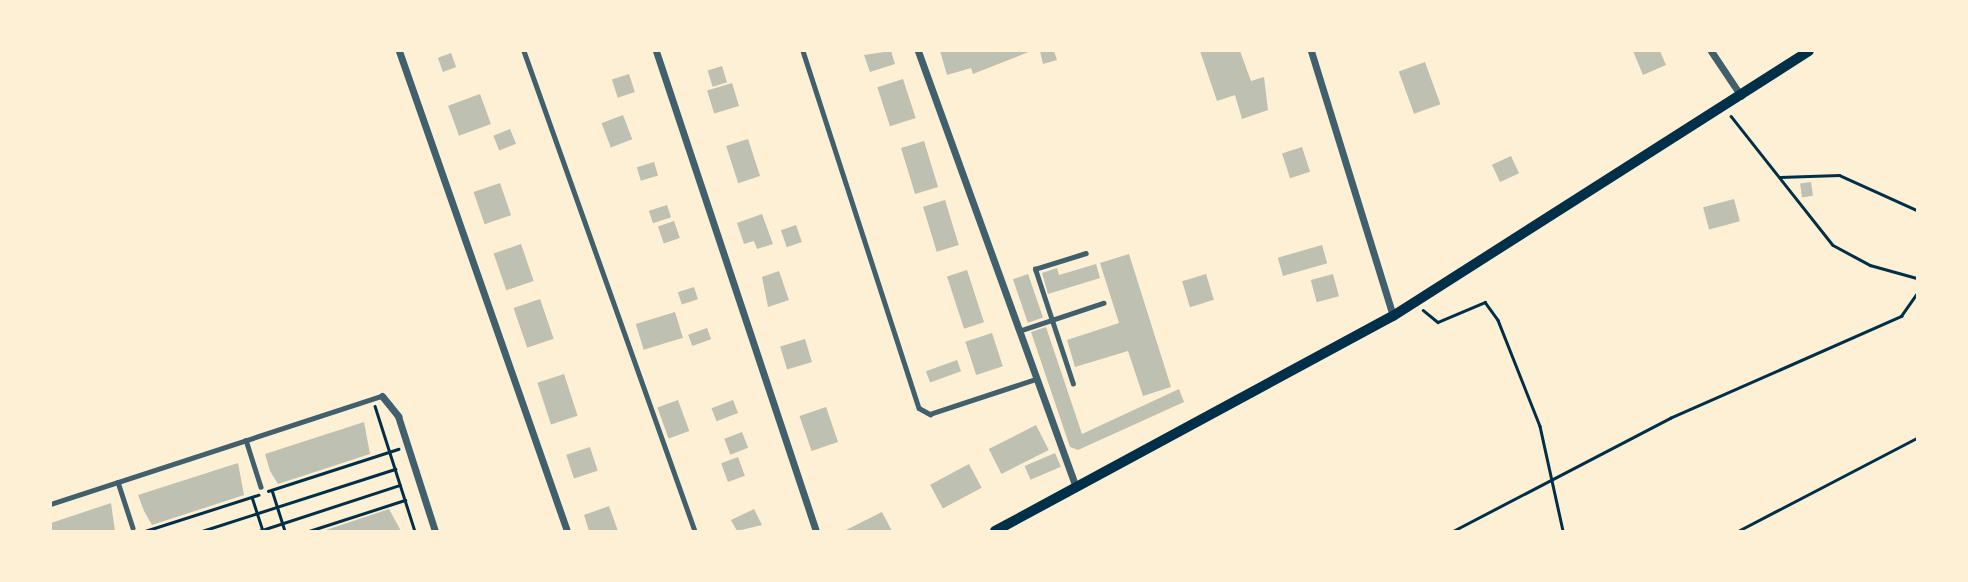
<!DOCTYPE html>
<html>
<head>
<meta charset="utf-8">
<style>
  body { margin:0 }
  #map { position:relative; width:1968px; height:582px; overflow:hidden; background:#fdf0d5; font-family:Arial,sans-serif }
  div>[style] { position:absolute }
  .building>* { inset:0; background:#bec0b2; transform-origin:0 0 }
  .path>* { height:2.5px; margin:-1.25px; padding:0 1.25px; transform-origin:1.25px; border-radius:1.25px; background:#003049 }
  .service>* { height:4.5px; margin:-2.25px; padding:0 2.25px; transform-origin:2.25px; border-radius:2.25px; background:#3f606c }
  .minor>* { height:7px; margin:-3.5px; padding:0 3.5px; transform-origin:3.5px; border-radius:3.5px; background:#3f606c }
  .secondary>* { height:10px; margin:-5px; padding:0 5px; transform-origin:5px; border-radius:5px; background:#003049 }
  span { translate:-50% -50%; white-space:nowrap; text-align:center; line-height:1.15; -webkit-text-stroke:7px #fdf0d5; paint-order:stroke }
  .frame { position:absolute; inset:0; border:52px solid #fdf0d5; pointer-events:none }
</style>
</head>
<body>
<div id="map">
  <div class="building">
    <i style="clip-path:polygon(891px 51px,895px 64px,870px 72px,864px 55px)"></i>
    <i style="clip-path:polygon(940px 51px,1031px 51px,973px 74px,971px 68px,947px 75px)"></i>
    <i style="clip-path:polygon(1040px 51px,1054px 51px,1057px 60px,1043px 64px)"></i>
    <i style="clip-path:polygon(1200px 51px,1240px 51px,1251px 81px,1264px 77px,1268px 110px,1242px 119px,1235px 95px,1217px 101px)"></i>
    <i style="clip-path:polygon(1633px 51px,1660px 51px,1666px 65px,1643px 75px)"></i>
    <i style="left:451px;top:53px;width:15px;height:14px;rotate:70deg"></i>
    <i style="left:1425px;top:62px;width:45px;height:28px;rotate:70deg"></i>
    <i style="left:722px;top:66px;width:17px;height:15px;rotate:73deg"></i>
    <i style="left:629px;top:74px;width:19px;height:18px;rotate:72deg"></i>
    <i style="left:903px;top:79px;width:41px;height:27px;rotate:72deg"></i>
    <i style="left:732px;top:83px;width:24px;height:26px;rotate:73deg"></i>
    <i style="left:480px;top:94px;width:32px;height:34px;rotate:70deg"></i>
    <i style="left:623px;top:115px;width:26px;height:23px;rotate:69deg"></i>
    <i style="left:510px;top:129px;width:16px;height:18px;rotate:68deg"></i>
    <i style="left:748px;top:139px;width:39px;height:23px;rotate:72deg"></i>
    <i style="left:924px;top:141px;width:48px;height:24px;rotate:73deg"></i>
    <i style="left:1302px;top:147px;width:26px;height:21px;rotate:72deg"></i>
    <i style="left:1511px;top:156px;width:19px;height:21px;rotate:65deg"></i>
    <i style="left:654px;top:162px;width:14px;height:18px;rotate:73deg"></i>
    <i style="left:1811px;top:182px;width:14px;height:11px;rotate:82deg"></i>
    <i style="left:500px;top:183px;width:34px;height:28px;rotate:71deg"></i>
    <i style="left:1734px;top:199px;width:23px;height:32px;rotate:75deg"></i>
    <i style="left:945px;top:200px;width:47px;height:23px;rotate:73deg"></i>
    <i style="left:667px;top:205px;width:13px;height:19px;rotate:72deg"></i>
    <i style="clip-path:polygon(762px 214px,773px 244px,757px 249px,754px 241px,744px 244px,737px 223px)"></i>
    <i style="left:674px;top:221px;width:18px;height:17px;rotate:71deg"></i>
    <i style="left:796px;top:225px;width:18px;height:16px;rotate:71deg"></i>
    <i style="left:521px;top:244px;width:39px;height:29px;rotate:71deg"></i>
    <i style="left:1322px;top:245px;width:19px;height:46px;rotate:74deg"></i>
    <i style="clip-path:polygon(1129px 254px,1171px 387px,1143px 396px,1128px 351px,1075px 367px,1067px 340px,1119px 323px,1100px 263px)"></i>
    <i style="clip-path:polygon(1096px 264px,1100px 278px,1048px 294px,1042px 273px,1057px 268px,1059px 275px)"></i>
    <i style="left:967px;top:270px;width:55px;height:21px;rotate:72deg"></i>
    <i style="clip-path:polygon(779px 271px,789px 300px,768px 307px,762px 277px)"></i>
    <i style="left:1028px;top:274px;width:46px;height:16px;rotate:71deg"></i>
    <i style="left:1206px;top:274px;width:27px;height:25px;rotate:73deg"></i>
    <i style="left:1333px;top:274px;width:23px;height:23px;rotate:75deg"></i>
    <i style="left:694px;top:287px;width:13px;height:17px;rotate:72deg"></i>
    <i style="left:540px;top:299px;width:42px;height:28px;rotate:71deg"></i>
    <i style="left:675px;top:312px;width:27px;height:41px;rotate:73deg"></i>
    <i style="clip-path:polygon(1046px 327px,1082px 434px,1179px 389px,1184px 402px,1078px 450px,1070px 447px,1031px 332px)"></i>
    <i style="left:707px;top:328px;width:12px;height:20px;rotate:70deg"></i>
    <i style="left:992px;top:333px;width:35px;height:28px;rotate:72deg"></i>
    <i style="left:805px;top:339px;width:24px;height:26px;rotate:73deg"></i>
    <i style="left:957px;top:360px;width:12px;height:33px;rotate:70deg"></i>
    <i style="left:564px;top:374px;width:44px;height:28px;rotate:72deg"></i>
    <i style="left:678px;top:400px;width:33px;height:22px;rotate:70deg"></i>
    <i style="left:733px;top:400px;width:14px;height:23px;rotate:69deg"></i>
    <i style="left:826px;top:407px;width:37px;height:28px;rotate:71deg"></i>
    <i style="clip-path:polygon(364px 422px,370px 454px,278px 484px,270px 471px,265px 454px)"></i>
    <i style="left:1036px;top:425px;width:28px;height:53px;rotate:63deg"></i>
    <i style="left:742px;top:432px;width:17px;height:19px;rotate:69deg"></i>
    <i style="left:590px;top:447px;width:25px;height:25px;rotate:72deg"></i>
    <i style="left:1055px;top:453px;width:15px;height:33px;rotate:67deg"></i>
    <i style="left:738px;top:457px;width:20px;height:18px;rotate:70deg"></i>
    <i style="clip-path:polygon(238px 463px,244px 495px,152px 525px,144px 511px,138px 495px)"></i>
    <i style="left:969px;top:464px;width:27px;height:44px;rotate:62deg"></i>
    <i style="clip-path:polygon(111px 503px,115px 531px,51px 531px,51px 523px)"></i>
    <i style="clip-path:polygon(609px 506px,618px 531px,589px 531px,584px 515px)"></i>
    <i style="clip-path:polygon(389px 509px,401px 531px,323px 531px)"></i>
    <i style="clip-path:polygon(754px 509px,762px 525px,737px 531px,731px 520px)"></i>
    <i style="clip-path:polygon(882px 512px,892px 531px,844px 531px)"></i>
  </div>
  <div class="path">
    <i style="left:1731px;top:116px;width:164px;rotate:51.7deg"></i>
    <i style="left:1833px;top:245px;width:42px;rotate:28.4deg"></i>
    <i style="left:1870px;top:265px;width:49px;rotate:15.5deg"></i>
    <i style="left:1780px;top:177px;width:59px;rotate:-1.9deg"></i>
    <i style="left:1839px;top:175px;width:85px;rotate:24.2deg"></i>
    <i style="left:1423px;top:310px;width:19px;rotate:39deg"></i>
    <i style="left:1438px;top:322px;width:51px;rotate:-23.1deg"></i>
    <i style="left:1485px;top:302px;width:22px;rotate:54deg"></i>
    <i style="left:1498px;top:320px;width:114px;rotate:68.4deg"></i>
    <i style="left:1540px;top:426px;width:107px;rotate:77.6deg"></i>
    <i style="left:375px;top:406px;width:131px;rotate:72.3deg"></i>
    <i style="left:272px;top:490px;width:43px;rotate:72.4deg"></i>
    <i style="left:268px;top:491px;width:137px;rotate:-17.9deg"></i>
    <i style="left:252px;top:497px;width:35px;rotate:72deg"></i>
    <i style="left:145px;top:531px;width:119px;rotate:-17.7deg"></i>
    <i style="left:202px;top:531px;width:203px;rotate:-17.8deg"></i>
    <i style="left:259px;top:531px;width:148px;rotate:-18.1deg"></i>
    <i style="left:309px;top:531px;width:101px;rotate:-17.9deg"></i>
    <i style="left:1453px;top:531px;width:245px;rotate:-27.5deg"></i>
    <i style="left:1670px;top:418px;width:253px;rotate:-23.8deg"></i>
    <i style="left:1901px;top:316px;width:28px;rotate:-55deg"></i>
    <i style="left:1738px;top:531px;width:202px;rotate:-27.5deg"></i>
  </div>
  <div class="service">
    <i style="left:524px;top:51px;width:510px;rotate:70.39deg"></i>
    <i style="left:803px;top:51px;width:375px;rotate:72deg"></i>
    <i style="left:919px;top:408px;width:13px;rotate:29deg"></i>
    <i style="left:930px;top:414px;width:112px;rotate:-18.3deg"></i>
    <i style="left:1019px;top:331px;width:89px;rotate:-18.4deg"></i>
    <i style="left:1073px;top:384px;width:121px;rotate:-108.3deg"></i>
    <i style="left:1035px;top:269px;width:53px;rotate:-17.4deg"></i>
    <i style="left:246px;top:440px;width:49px;rotate:72.3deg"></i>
    <i style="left:118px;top:482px;width:48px;rotate:71.9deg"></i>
    <i style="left:51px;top:504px;width:348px;rotate:-18.1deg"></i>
  </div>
  <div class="minor">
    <i style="left:399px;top:51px;width:509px;rotate:70.71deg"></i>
    <i style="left:656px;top:51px;width:506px;rotate:71.57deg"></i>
    <i style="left:918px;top:51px;width:464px;rotate:70.1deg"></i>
    <i style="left:1311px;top:51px;width:277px;rotate:72.8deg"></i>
    <i style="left:1711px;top:51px;width:54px;rotate:56.3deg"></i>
    <i style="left:382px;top:396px;width:26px;rotate:51deg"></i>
    <i style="left:398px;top:416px;width:121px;rotate:72.2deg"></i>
  </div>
  <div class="secondary">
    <i style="left:995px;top:531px;width:452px;rotate:-28.4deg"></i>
    <i style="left:1393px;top:316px;width:493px;rotate:-32.5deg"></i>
  </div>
  <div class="frame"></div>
</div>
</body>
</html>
